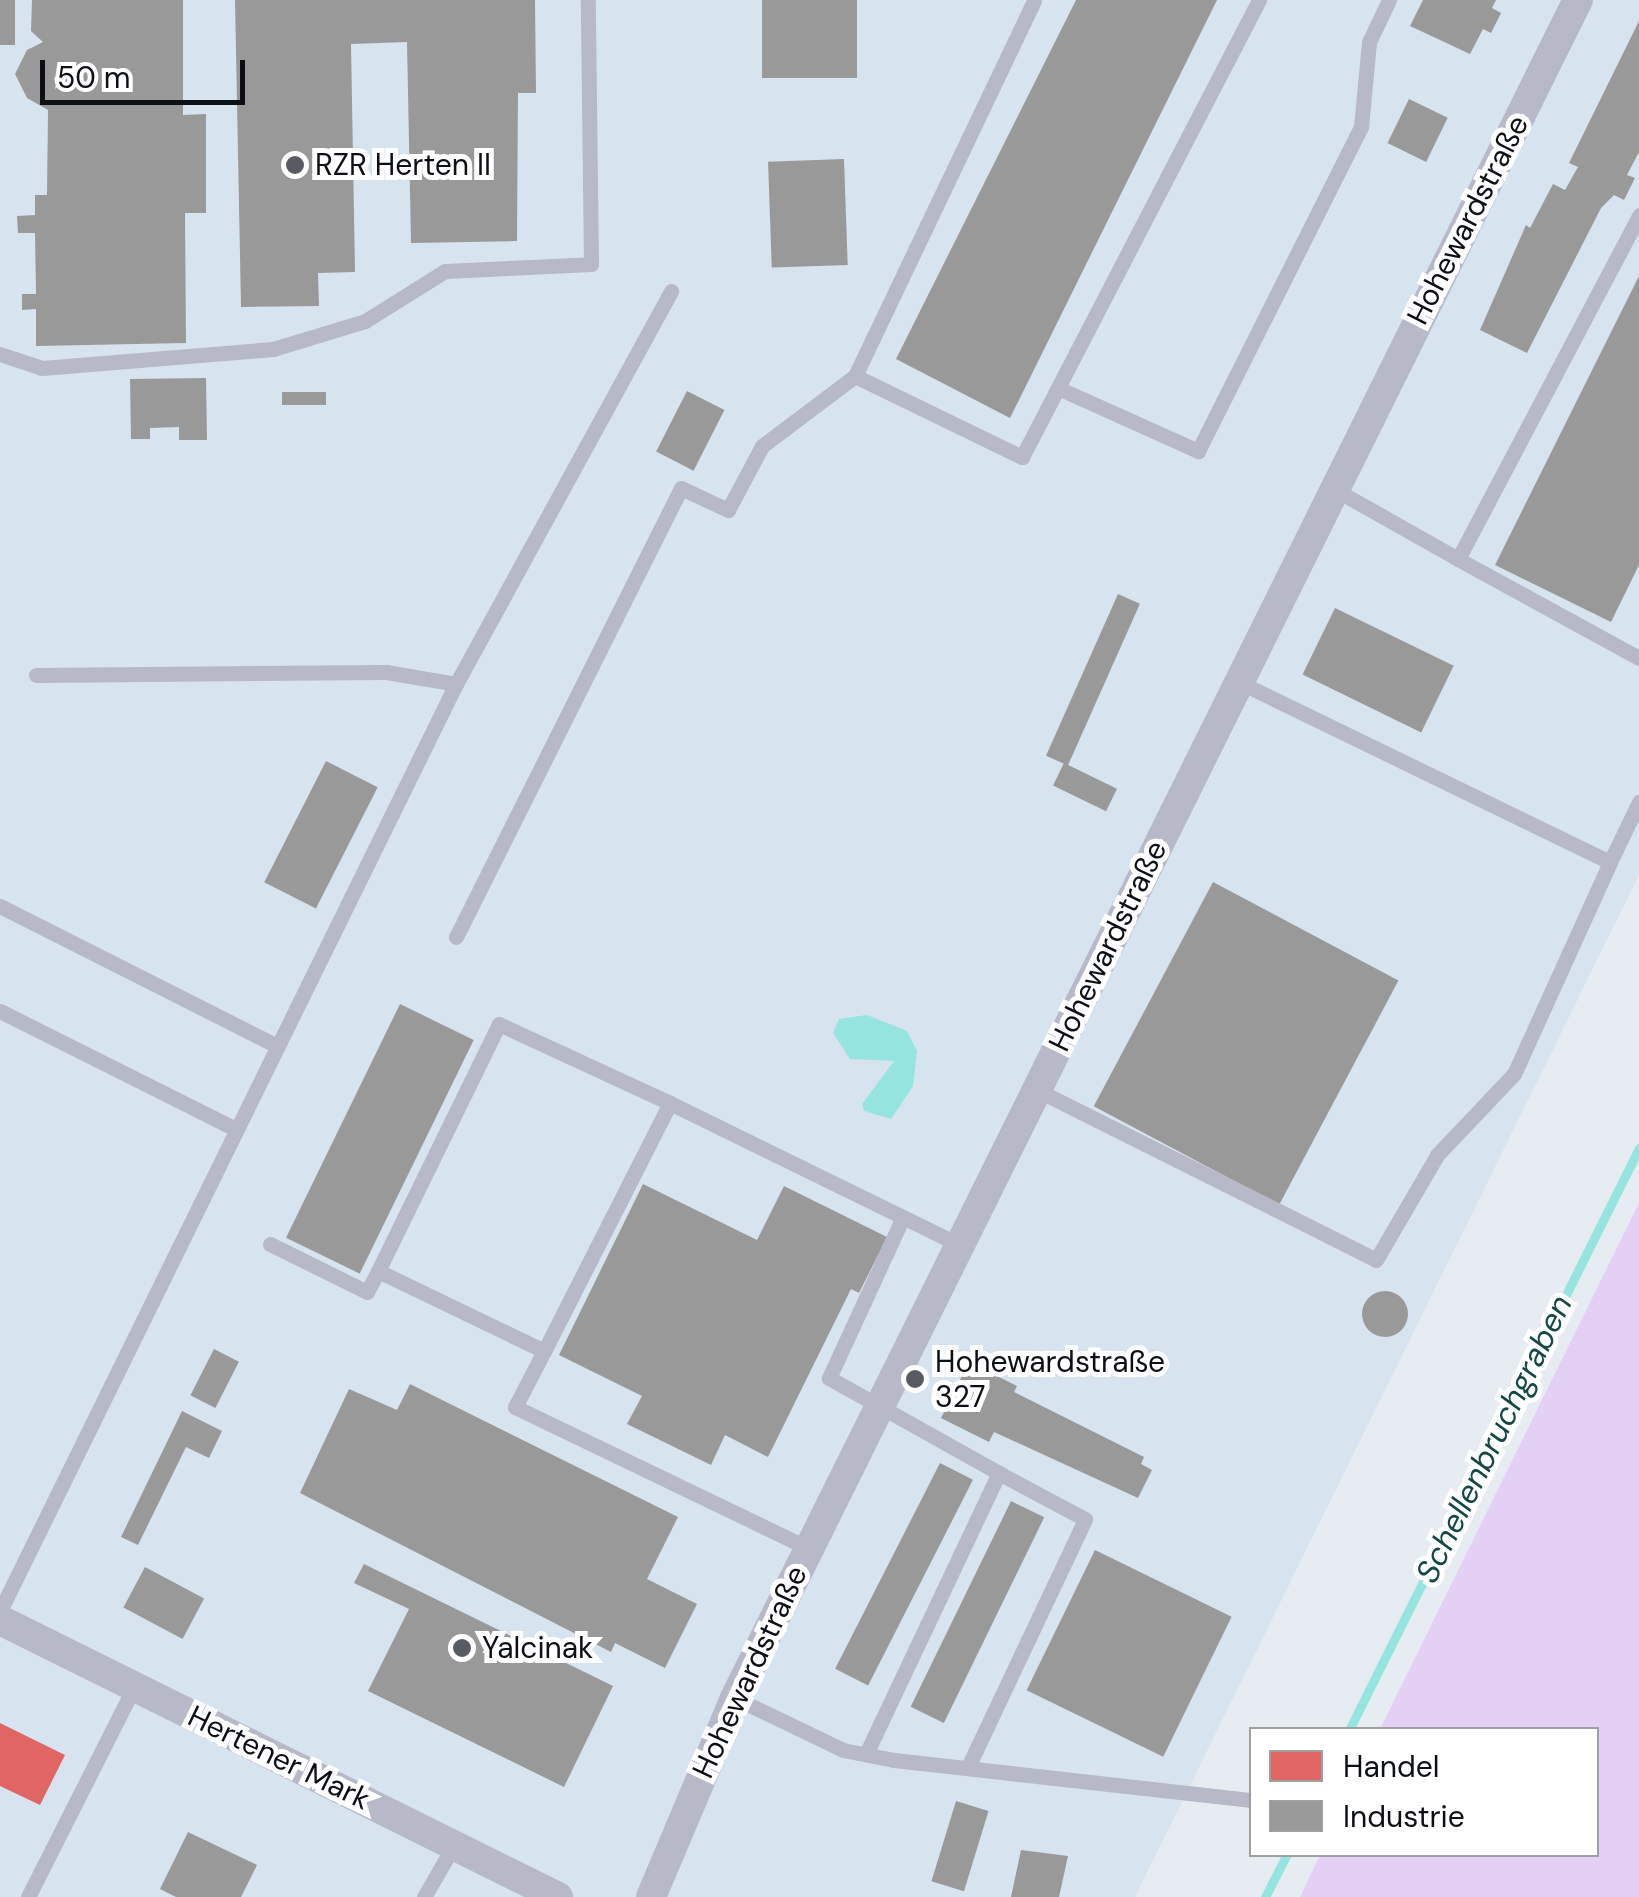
<!DOCTYPE html>
<html>
<head>
<meta charset="utf-8">
<style>
  body { margin:0 }
  #map { position:relative; width:1639px; height:1897px; overflow:hidden; background:#e6ecf2; font-family:"DM Sans",sans-serif }
  div>[style] { position:absolute }
  .built>* { inset:0; background:#d8e3f0 }
  .green>* { inset:0; background:#e4cff5 }
  .water>* { inset:0; background:#96e4e0 }
  .shops>* { inset:0; background:#e06666 }
  .industry>* { inset:0; background:#999; transform-origin:0 0 }
  .round { border-radius:50% }
  .stream>* { height:9px; margin:-4.5px; padding:0 4.5px; transform-origin:4.5px; border-radius:4.5px; background:#96e4e0 }
  .service>* { height:15px; margin:-7.5px; padding:0 7.5px; transform-origin:7.5px; border-radius:7.5px; background:#b7b8c8 }
  .minor>* { height:30px; margin:-15px; padding:0 15px; transform-origin:15px; border-radius:15px; background:#b7b8c8 }
  .dots>* { width:28px; height:28px; translate:-50% -50%; box-sizing:border-box; border:5px solid #fff; border-radius:50% }
  span { translate:-50% -50%; white-space:nowrap; text-align:center; line-height:1.15; -webkit-text-stroke:10px #fff; paint-order:stroke }
  .poi-label { font-size:30px; color:#0c0f14 }
  .left { translate:0 -50%; text-align:left }
  .street-label { font-size:30px; color:#0c0f14 }
  .water-label { font-size:32px; color:#154744; font-style:italic }
  .legend { position:absolute; left:1249px; top:1727px; width:350px; height:130px; box-sizing:border-box; background:#fff; border:2px solid #9e9fa1; margin:0; padding:12px 18px; list-style:none; font-size:30px; color:#0c0f14 }
  .legend li { display:flex; align-items:center; gap:20px; height:50px }
  .legend b { width:50px; border:2px solid #9e9fa1 }
  .scale { position:absolute; left:40px; top:60px; width:205px; height:45px; box-sizing:border-box; border:5px solid #0c0f14; border-top:0; padding-left:12px; font-size:30px; line-height:35px; white-space:nowrap; color:#0c0f14; -webkit-text-stroke:8px #fff; paint-order:stroke }
</style>
</head>
<body>
<div id="map">
  <div class="built">
    <i style="clip-path:polygon(0 0,1639px 0,1639px 875px,1135px 1897px,0 1897px)"></i>
  </div>
  <div class="green">
    <i style="clip-path:polygon(1639px 1203px,1639px 1897px,1300px 1897px,1320px 1855px,1596px 1854px,1596px 1730px,1380px 1729px)"></i>
  </div>
  <div class="water">
    <i style="clip-path:polygon(867px 1015px,907px 1031px,917px 1051px,913px 1086px,891px 1119px,864px 1111px,862px 1104px,894px 1061px,850px 1059px,833px 1033px,839px 1019px)"></i>
  </div>
  <div class="shops">
    <i style="clip-path:polygon(0 1723px,65px 1755px,40px 1805px,0 1786px)"></i>
  </div>
  <div class="industry">
    <i style="left:0;top:0;width:15px;height:45px"></i>
    <i style="clip-path:polygon(32px 0,183px 0,183px 115px,206px 114px,206px 213px,185px 213px,186px 343px,36px 346px,36px 309px,22px 310px,22px 294px,36px 294px,35px 233px,18px 233px,17px 216px,35px 215px,35px 195px,47px 195px,48px 110px,27px 98px,15px 74px,27px 50px,43px 42px,31px 31px)"></i>
    <i style="clip-path:polygon(235px 0,535px 0,536px 93px,518px 93px,517px 241px,411px 243px,407px 42px,351px 44px,355px 272px,318px 273px,319px 306px,241px 307px)"></i>
    <i style="left:762px;top:0;width:95px;height:78px"></i>
    <i style="clip-path:polygon(1076px 0,1217px 0,1010px 418px,896px 359px)"></i>
    <i style="clip-path:polygon(1423px 0,1496px 0,1492px 8px,1501px 13px,1491px 33px,1483px 29px,1470px 54px,1410px 26px)"></i>
    <i style="clip-path:polygon(1639px 21px,1639px 152px,1627px 175px,1635px 178px,1624px 200px,1614px 195px,1601px 208px,1527px 353px,1480px 330px,1526px 225px,1530px 228px,1553px 184px,1565px 190px,1578px 167px,1569px 163px)"></i>
    <i style="left:1409px;top:99px;width:43px;height:49px;rotate:26deg"></i>
    <i style="left:844px;top:159px;width:106px;height:76px;rotate:88deg"></i>
    <i style="clip-path:polygon(1639px 276px,1639px 565px,1611px 622px,1495px 565px)"></i>
    <i style="clip-path:polygon(206px 378px,207px 440px,179px 440px,179px 427px,150px 428px,150px 439px,131px 439px,130px 379px)"></i>
    <i style="left:687px;top:391px;width:42px;height:68px;rotate:27deg"></i>
    <i style="left:326px;top:392px;width:13px;height:44px;rotate:90deg"></i>
    <i style="left:1118px;top:594px;width:24px;height:177px;rotate:24deg"></i>
    <i style="left:1335px;top:608px;width:132px;height:74px;rotate:26deg"></i>
    <i style="left:326px;top:761px;width:58px;height:136px;rotate:27deg"></i>
    <i style="left:1064px;top:763px;width:59px;height:25px;rotate:26deg"></i>
    <i style="left:1213px;top:882px;width:210px;height:254px;rotate:28deg"></i>
    <i style="left:400px;top:1004px;width:82px;height:260px;rotate:26deg"></i>
    <i style="clip-path:polygon(643px 1184px,757px 1240px,784px 1186px,887px 1237px,859px 1293px,851px 1289px,768px 1457px,725px 1435px,711px 1465px,627px 1424px,642px 1396px,559px 1355px)"></i>
    <i class="round" style="left:1362px;top:1291px;width:46px;height:46px"></i>
    <i style="left:214px;top:1349px;width:28px;height:52px;rotate:27deg"></i>
    <i style="clip-path:polygon(969px 1362px,1017px 1386px,1014px 1392px,1144px 1457px,1141px 1464px,1152px 1470px,1138px 1498px,994px 1432px,989px 1442px,941px 1418px)"></i>
    <i style="clip-path:polygon(410px 1384px,678px 1517px,647px 1579px,697px 1604px,665px 1668px,615px 1643px,611px 1652px,300px 1493px,349px 1389px,397px 1410px)"></i>
    <i style="clip-path:polygon(182px 1411px,222px 1431px,209px 1458px,186px 1447px,138px 1545px,121px 1537px)"></i>
    <i style="left:940px;top:1463px;width:37px;height:231px;rotate:27deg"></i>
    <i style="left:1011px;top:1501px;width:37px;height:229px;rotate:26deg"></i>
    <i style="left:1095px;top:1550px;width:152px;height:156px;rotate:26deg"></i>
    <i style="clip-path:polygon(364px 1564px,613px 1686px,564px 1787px,368px 1691px,409px 1609px,354px 1583px)"></i>
    <i style="left:145px;top:1567px;width:67px;height:46px;rotate:28deg"></i>
    <i style="left:956px;top:1801px;width:34px;height:84px;rotate:17deg"></i>
    <i style="clip-path:polygon(188px 1832px,257px 1865px,241px 1897px,176px 1897px,160px 1889px)"></i>
    <i style="clip-path:polygon(1021px 1850px,1068px 1856px,1059px 1897px,1011px 1897px)"></i>
  </div>
  <div class="stream">
    <i style="left:1349px;top:1730px;width:650px;rotate:-63.51deg"></i>
    <i style="left:1265px;top:1897px;width:48px;rotate:-62.9deg"></i>
  </div>
  <div class="service">
    <i style="left:0;top:354px;width:44px;rotate:18.4deg"></i>
    <i style="left:42px;top:368px;width:232px;rotate:-4.7deg"></i>
    <i style="left:273px;top:349px;width:96px;rotate:-16.9deg"></i>
    <i style="left:365px;top:321px;width:94px;rotate:-32deg"></i>
    <i style="left:445px;top:271px;width:146px;rotate:-2.7deg"></i>
    <i style="left:591px;top:264px;width:264px;rotate:-90.7deg"></i>
    <i style="left:855px;top:376px;width:186px;rotate:25.9deg"></i>
    <i style="left:1022px;top:457px;width:515px;rotate:-62.59deg"></i>
    <i style="left:1058px;top:388px;width:154px;rotate:24.2deg"></i>
    <i style="left:1198px;top:451px;width:363px;rotate:-63.3deg"></i>
    <i style="left:1361px;top:127px;width:85px;rotate:-84.6deg"></i>
    <i style="left:1369px;top:42px;width:47px;rotate:-64.5deg"></i>
    <i style="left:1334px;top:489px;width:142px;rotate:29.4deg"></i>
    <i style="left:1458px;top:559px;width:389px;rotate:-62.2deg"></i>
    <i style="left:1458px;top:559px;width:206px;rotate:28.7deg"></i>
    <i style="left:36px;top:675px;width:350px;rotate:-0.5deg"></i>
    <i style="left:386px;top:672px;width:71px;rotate:9.7deg"></i>
    <i style="left:1239px;top:682px;width:412px;rotate:25.9deg"></i>
    <i style="left:1610px;top:862px;width:67px;rotate:-64.2deg"></i>
    <i style="left:0;top:906px;width:310px;rotate:26.8deg"></i>
    <i style="left:456px;top:937px;width:502px;rotate:-63.38deg"></i>
    <i style="left:681px;top:488px;width:52px;rotate:25.1deg"></i>
    <i style="left:728px;top:510px;width:72px;rotate:-62deg"></i>
    <i style="left:762px;top:446px;width:116px;rotate:-37deg"></i>
    <i style="left:855px;top:376px;width:416px;rotate:-64.5deg"></i>
    <i style="left:0;top:1011px;width:264px;rotate:26.6deg"></i>
    <i style="left:1037px;top:1090px;width:379px;rotate:26.6deg"></i>
    <i style="left:1376px;top:1260px;width:121px;rotate:-59.8deg"></i>
    <i style="left:1437px;top:1155px;width:112px;rotate:-46.5deg"></i>
    <i style="left:1514px;top:1074px;width:233px;rotate:-65.6deg"></i>
    <i style="left:670px;top:1103px;width:323px;rotate:26.1deg"></i>
    <i style="left:270px;top:1244px;width:108px;rotate:26.3deg"></i>
    <i style="left:367px;top:1292px;width:24px;rotate:-62deg"></i>
    <i style="left:378px;top:1271px;width:184px;rotate:25.7deg"></i>
    <i style="left:544px;top:1351px;width:63px;rotate:117.4deg"></i>
    <i style="left:515px;top:1407px;width:325px;rotate:25.7deg"></i>
    <i style="left:378px;top:1271px;width:275px;rotate:-63.9deg"></i>
    <i style="left:499px;top:1024px;width:188px;rotate:24.8deg"></i>
    <i style="left:670px;top:1103px;width:278px;rotate:116.9deg"></i>
    <i style="left:0;top:1611px;width:1033px;rotate:-63.81deg"></i>
    <i style="left:456px;top:684px;width:448px;rotate:-61.3deg"></i>
    <i style="left:735px;top:1698px;width:120px;rotate:25.7deg"></i>
    <i style="left:843px;top:1750px;width:52px;rotate:11.1deg"></i>
    <i style="left:894px;top:1760px;width:360px;rotate:6.4deg"></i>
    <i style="left:866px;top:1754px;width:311px;rotate:-64.7deg"></i>
    <i style="left:999px;top:1473px;width:195px;rotate:-150.8deg"></i>
    <i style="left:829px;top:1378px;width:177px;rotate:-65.3deg"></i>
    <i style="left:968px;top:1767px;width:274px;rotate:-64.7deg"></i>
    <i style="left:1085px;top:1519px;width:98px;rotate:-151.9deg"></i>
    <i style="left:28px;top:1897px;width:235px;rotate:-63.2deg"></i>
    <i style="left:424px;top:1897px;width:60px;rotate:-60deg"></i>
  </div>
  <div class="minor">
    <i style="left:0;top:1620px;width:623px;rotate:26.4deg"></i>
    <i style="left:651px;top:1897px;width:216px;rotate:-67.1deg"></i>
    <i style="left:735px;top:1698px;width:1896px;rotate:-63.6deg"></i>
  </div>
  <div class="dots">
    <i style="left:295px;top:165px;background:#585c62"></i>
    <i style="left:915px;top:1379px;background:#585c62"></i>
    <i style="left:462px;top:1648px;background:#585c62"></i>
  </div>
  <div class="poi-label">
    <span class="left" style="left:315px;top:165px">RZR Herten II</span>
    <span class="left" style="left:935px;top:1379px">Hohewardstraße<br>327</span>
    <span class="left" style="left:482px;top:1648px">Yalcinak</span>
  </div>
  <div class="street-label">
    <span style="left:1468px;top:220px;rotate:-63deg">Hohewardstraße</span>
    <span style="left:1108px;top:946px;rotate:-64deg">Hohewardstraße</span>
    <span style="left:750px;top:1672px;rotate:-65deg">Hohewardstraße</span>
    <span style="left:279px;top:1758px;rotate:26deg">Hertener Mark</span>
  </div>
  <div class="water-label">
    <span style="left:1494px;top:1439px;rotate:-64deg">Schellenbruchgraben</span>
  </div>
  <ul class="legend">
  <li><b style="height:28px;background:#e06666"></b>Handel</li>
  <li><b style="height:28px;background:#999"></b>Industrie</li>
  </ul>
  <div class="scale">50 m</div>
</div>
</body>
</html>
